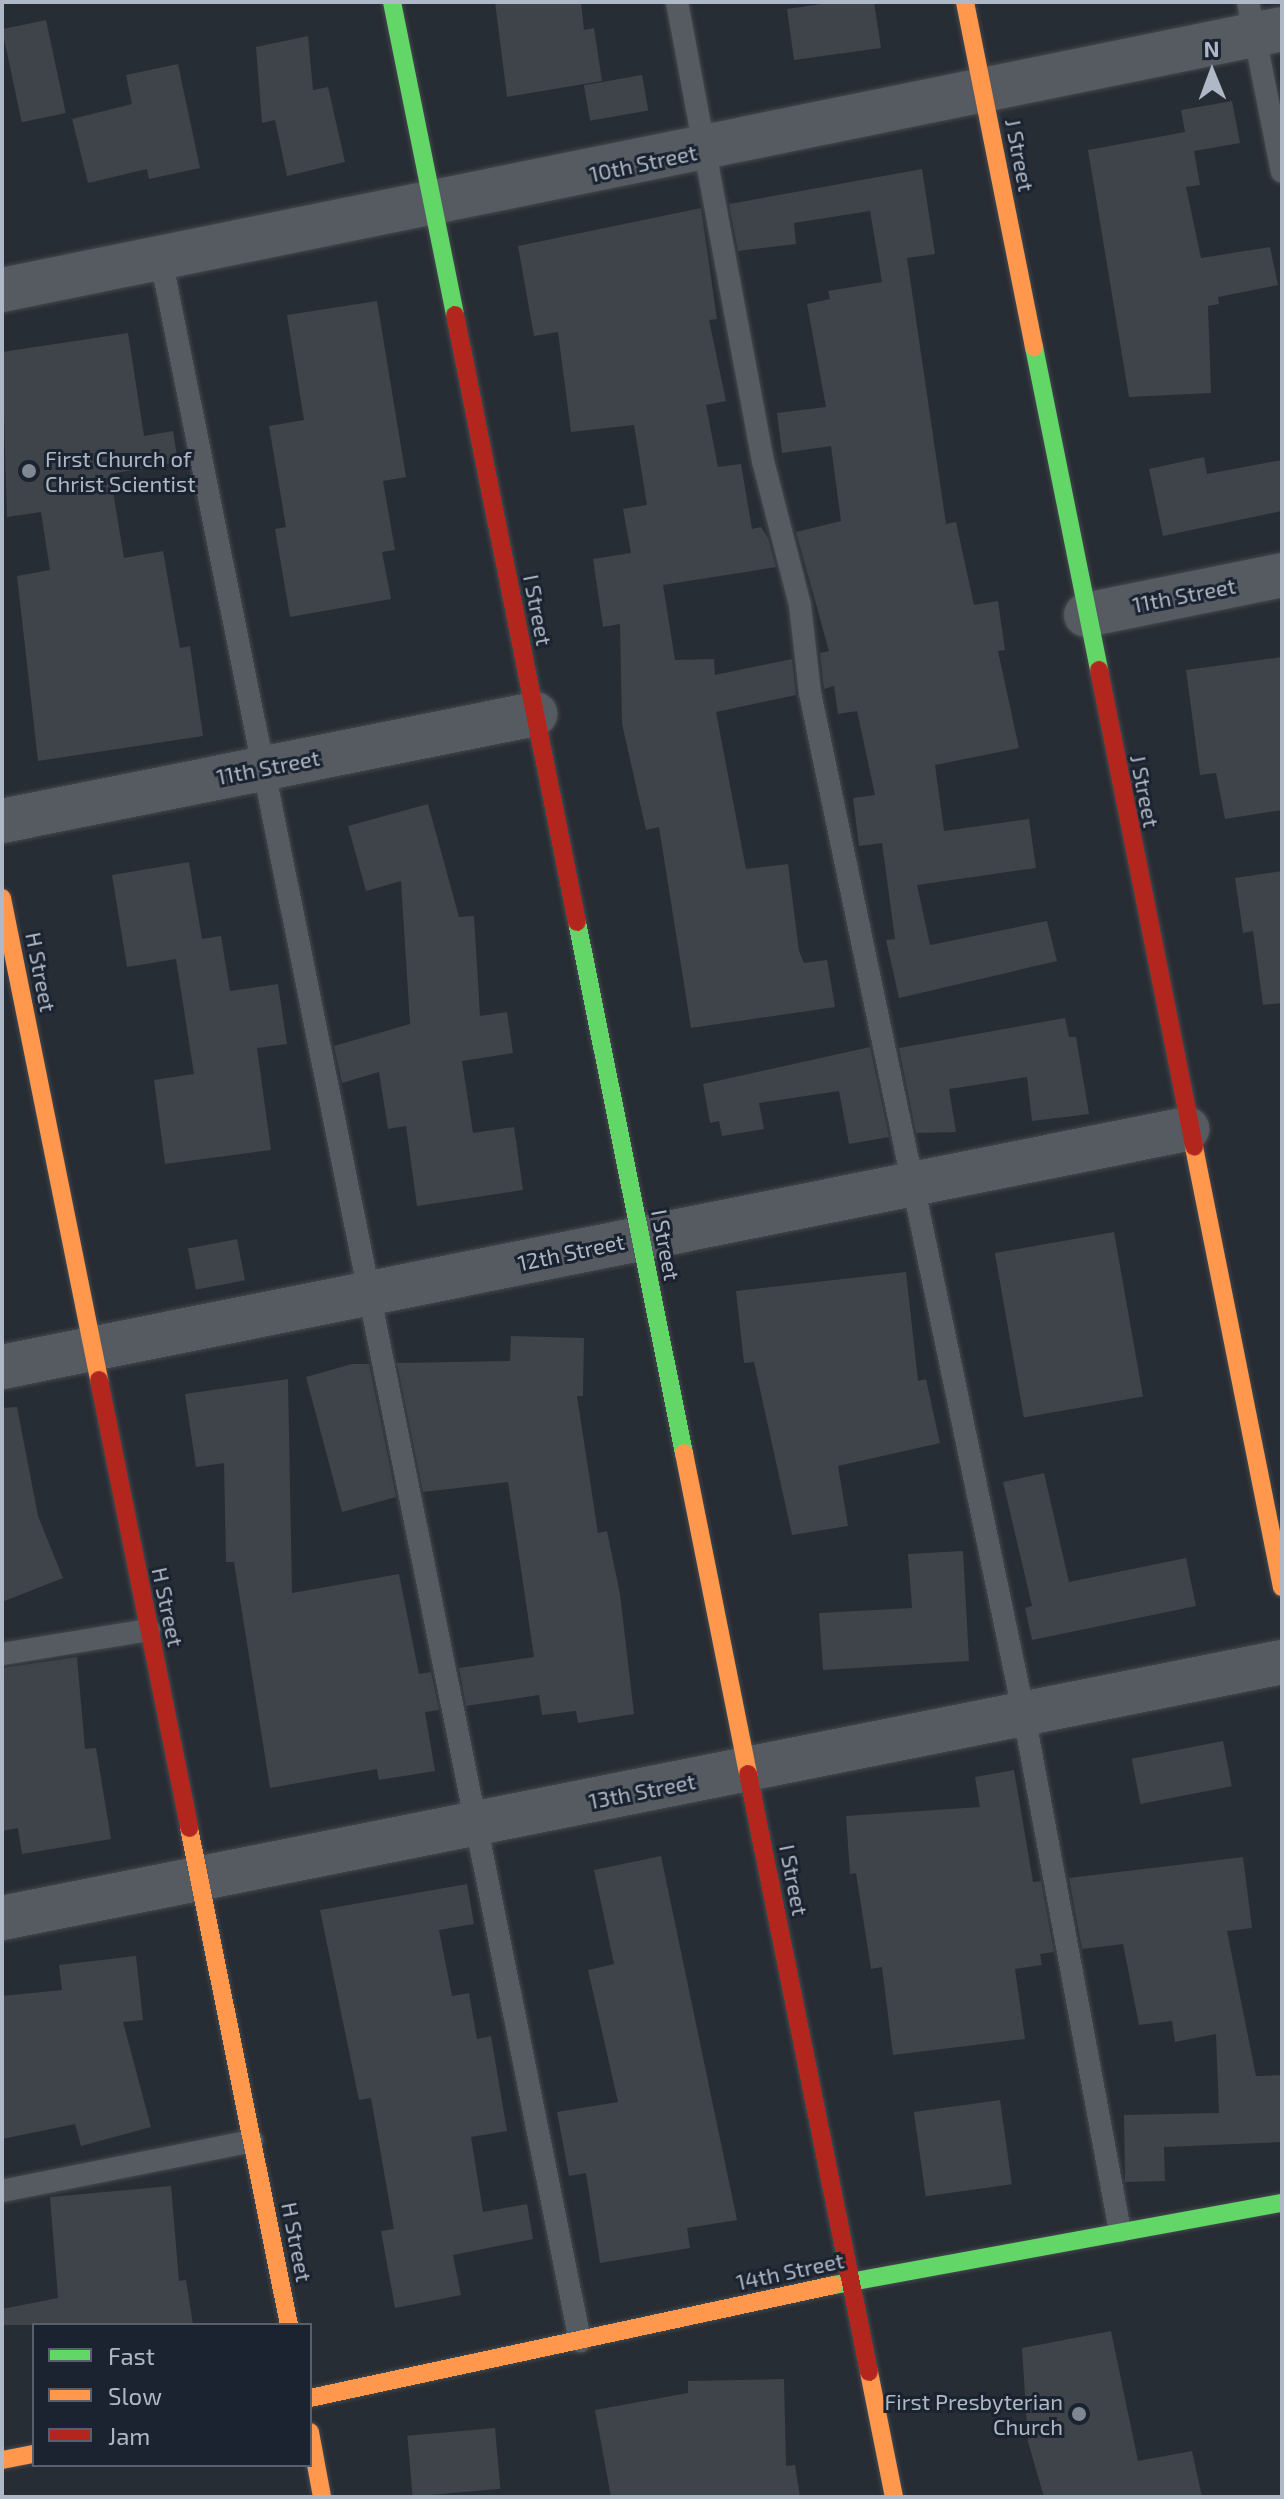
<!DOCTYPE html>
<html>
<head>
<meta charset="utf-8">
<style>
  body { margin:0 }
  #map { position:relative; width:1284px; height:2499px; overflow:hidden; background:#272d34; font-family:"Exo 2",sans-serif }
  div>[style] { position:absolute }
  .building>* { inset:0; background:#3e444a; transform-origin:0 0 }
  .roads { filter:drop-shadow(0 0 2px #44494f) drop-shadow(0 0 2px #44494f) }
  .lane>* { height:22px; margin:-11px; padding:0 11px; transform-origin:11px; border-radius:11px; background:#565b62 }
  .street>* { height:44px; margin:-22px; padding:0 22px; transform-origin:22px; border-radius:22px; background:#565b62 }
  .fast>* { height:18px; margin:-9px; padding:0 9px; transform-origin:9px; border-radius:9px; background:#63d668 }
  .slow>* { height:18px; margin:-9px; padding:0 9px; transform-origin:9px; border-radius:9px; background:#ff974d }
  .jam>* { height:18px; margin:-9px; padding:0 9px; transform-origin:9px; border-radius:9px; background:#b3261e }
  .dots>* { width:22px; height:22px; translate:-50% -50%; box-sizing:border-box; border:4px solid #1a232f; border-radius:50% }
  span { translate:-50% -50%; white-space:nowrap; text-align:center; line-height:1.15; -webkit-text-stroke:6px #1a232f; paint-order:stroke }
  .street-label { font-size:22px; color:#afb8c6 }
  .poi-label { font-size:22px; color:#afb8c6 }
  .left { translate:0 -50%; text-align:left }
  .right { translate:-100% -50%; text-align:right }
  .frame { position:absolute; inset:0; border:4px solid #afb8c6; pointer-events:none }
  .legend { position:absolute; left:32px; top:2323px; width:280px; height:144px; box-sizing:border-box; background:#1a232f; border:2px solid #565f6b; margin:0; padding:10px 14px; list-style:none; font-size:24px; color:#afb8c6 }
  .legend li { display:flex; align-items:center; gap:16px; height:40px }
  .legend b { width:40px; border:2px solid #565f6b }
  .north { position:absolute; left:1172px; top:32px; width:80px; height:80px; -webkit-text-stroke:6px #1a232f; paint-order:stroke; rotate:359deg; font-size:22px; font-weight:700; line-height:32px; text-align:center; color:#afb8c6 }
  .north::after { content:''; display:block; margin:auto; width:28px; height:36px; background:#afb8c6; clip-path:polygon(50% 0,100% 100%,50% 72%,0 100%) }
</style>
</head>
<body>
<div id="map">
  <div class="building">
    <i style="clip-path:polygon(495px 2px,581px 2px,584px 30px,594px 28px,602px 81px,507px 97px)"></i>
    <i style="clip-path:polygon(835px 2px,874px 2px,881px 48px,794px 60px,787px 9px)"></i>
    <i style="left:46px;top:20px;width:95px;height:45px;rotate:78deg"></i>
    <i style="clip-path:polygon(308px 36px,313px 90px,328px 87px,345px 162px,287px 176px,275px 120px,262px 123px,256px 47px)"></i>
    <i style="clip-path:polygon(178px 64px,200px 168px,149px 179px,147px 169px,88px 183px,72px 119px,132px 104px,126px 75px)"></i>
    <i style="left:642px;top:75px;width:36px;height:59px;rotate:80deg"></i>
    <i style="clip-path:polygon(1232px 101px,1240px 143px,1194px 151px,1200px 185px,1186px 187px,1201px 258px,1270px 247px,1278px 285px,1218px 297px,1219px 304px,1208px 306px,1211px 393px,1129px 397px,1088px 150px,1185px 132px,1181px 110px)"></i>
    <i style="clip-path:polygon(922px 169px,935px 254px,907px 258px,946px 524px,956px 522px,974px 605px,998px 601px,1005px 650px,998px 651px,1019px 748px,935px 765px,944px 831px,1029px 819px,1036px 868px,917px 885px,930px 945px,1047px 921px,1057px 961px,899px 998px,886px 940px,895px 939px,882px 843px,859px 846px,853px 798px,875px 795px,857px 711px,838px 714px,834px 686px,824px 689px,820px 653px,829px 651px,796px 532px,841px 521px,831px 446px,782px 453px,777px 413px,826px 407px,807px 304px,830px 299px,828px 291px,882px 282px,870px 211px,794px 223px,796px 244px,738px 251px,729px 204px)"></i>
    <i style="clip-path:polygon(701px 208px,717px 319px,709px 320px,726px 401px,706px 405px,718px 467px,741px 464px,752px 529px,761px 527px,768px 538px,776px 567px,663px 585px,675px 660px,714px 659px,715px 675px,792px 659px,796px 695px,716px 712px,746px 869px,788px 864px,799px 951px,804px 963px,827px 960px,835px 1007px,691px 1028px,659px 827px,646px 830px,622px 724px,620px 624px,603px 627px,593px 559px,631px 553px,623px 509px,647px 505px,634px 425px,571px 432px,558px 332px,534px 336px,518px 246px)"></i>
    <i style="clip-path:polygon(377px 301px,406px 477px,383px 481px,395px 550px,382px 552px,391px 599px,290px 617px,275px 529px,286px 527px,269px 426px,304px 420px,287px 315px)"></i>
    <i style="clip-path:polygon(128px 333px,144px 436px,173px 431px,178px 462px,110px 474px,124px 558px,163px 551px,180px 648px,190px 646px,203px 736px,38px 761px,17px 576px,50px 570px,41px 512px,7px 517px,2px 352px)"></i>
    <i style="clip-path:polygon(1204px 457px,1207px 474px,1282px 460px,1282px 511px,1163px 536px,1149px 469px)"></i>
    <i style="clip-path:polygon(1282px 657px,1282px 810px,1225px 819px,1216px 773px,1200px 775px,1186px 670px)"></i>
    <i style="clip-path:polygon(428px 804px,459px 917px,474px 916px,480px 1016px,507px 1012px,513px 1053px,462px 1061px,473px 1133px,514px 1127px,523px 1190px,417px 1206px,406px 1126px,388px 1129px,379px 1072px,342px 1083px,334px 1046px,410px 1024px,401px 881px,366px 891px,348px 826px)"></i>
    <i style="clip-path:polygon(189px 862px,202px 939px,221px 936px,230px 991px,278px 984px,287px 1044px,257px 1048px,271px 1150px,165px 1164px,154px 1080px,194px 1074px,176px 959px,127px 967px,112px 875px)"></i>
    <i style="clip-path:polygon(1282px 871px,1282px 1003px,1263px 1005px,1253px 931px,1243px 933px,1235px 878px)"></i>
    <i style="clip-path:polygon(1065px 1018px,1069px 1037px,1076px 1037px,1089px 1114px,1032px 1121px,1027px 1077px,949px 1089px,956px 1132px,916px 1133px,899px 1048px)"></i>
    <i style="clip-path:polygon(870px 1047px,889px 1137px,849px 1144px,839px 1091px,759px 1103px,764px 1129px,722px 1136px,719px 1121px,710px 1123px,703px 1084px)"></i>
    <i style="left:1114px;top:1232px;width:167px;height:121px;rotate:80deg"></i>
    <i style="left:237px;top:1239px;width:42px;height:50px;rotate:79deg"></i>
    <i style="clip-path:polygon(906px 1272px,918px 1381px,926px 1379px,940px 1443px,838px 1466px,848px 1526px,792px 1535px,754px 1362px,744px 1363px,736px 1291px)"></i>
    <i style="clip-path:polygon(511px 1336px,584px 1338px,583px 1396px,577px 1396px,598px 1533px,607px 1531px,620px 1594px,634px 1714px,578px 1723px,576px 1711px,542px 1715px,539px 1695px,466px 1706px,459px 1668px,534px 1657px,508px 1482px,423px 1492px,397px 1363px,510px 1361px)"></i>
    <i style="clip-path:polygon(352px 1364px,369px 1364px,396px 1497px,342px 1512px,306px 1377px)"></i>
    <i style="clip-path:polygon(288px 1379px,292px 1593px,399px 1574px,419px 1674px,431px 1672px,439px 1710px,425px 1712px,435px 1771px,379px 1780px,377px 1769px,270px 1788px,234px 1562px,226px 1562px,224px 1463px,196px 1467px,185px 1394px)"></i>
    <i style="clip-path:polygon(17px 1407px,38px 1516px,63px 1578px,2px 1602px,2px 1408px)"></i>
    <i style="clip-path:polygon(1044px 1473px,1069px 1582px,1186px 1558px,1196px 1606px,1032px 1640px,1025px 1608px,1032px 1606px,1003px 1482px)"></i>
    <i style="clip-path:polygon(963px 1551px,969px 1661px,823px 1670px,819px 1613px,912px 1608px,908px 1554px)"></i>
    <i style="clip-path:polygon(77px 1657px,85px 1749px,96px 1748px,111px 1839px,22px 1854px,18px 1828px,2px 1831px,2px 1668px)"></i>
    <i style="left:1223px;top:1741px;width:46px;height:93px;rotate:79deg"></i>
    <i style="clip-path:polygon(1014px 1770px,1033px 1882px,1041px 1881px,1054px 1952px,1040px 1954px,1042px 1965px,1015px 1969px,1025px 2039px,893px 2055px,882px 1967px,871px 1969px,856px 1873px,850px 1874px,846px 1816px,980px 1807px,975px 1777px)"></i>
    <i style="clip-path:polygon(661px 1856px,737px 2220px,687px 2228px,690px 2248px,600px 2263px,586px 2173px,569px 2176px,557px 2112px,618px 2102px,588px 1970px,614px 1964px,594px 1870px)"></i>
    <i style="clip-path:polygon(1243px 1857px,1252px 1928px,1227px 1931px,1256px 2076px,1282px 2075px,1282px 2142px,1164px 2147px,1165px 2181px,1125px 2182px,1124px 2115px,1219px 2113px,1216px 2034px,1175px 2042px,1172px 2021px,1139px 2025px,1123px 1944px,1082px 1949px,1069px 1878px)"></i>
    <i style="clip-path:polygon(467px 1884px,474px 1924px,439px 1930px,452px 1996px,469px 1993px,477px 2039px,491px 2036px,507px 2131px,471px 2137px,483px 2212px,527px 2204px,533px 2239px,453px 2255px,461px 2295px,395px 2308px,381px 2231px,394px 2229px,371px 2098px,359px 2100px,320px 1910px)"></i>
    <i style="clip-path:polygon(136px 1956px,143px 2020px,123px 2022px,151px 2127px,81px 2146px,75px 2124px,2px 2139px,2px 1996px,62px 1990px,59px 1965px)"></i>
    <i style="left:1000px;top:2100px;width:85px;height:87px;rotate:82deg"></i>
    <i style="clip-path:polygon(171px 2186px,179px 2281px,186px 2280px,193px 2325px,2px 2325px,2px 2309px,58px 2298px,50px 2197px)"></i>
    <i style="clip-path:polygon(1111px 2331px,1138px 2461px,1192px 2451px,1202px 2497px,1044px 2497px,1028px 2442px,1022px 2348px)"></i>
    <i style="clip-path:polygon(784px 2379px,786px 2466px,795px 2465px,800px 2497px,611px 2497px,595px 2410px,688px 2393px,688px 2381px)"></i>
    <i style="left:495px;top:2428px;width:61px;height:88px;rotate:85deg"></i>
  </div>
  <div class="roads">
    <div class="lane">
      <i style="left:677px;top:2px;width:467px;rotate:79.4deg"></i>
      <i style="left:763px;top:461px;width:149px;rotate:75.6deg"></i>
      <i style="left:800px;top:605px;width:89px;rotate:83.5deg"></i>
      <i style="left:810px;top:693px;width:1044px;rotate:78.17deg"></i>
      <i style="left:1024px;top:1715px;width:525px;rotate:79.46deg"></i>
      <i style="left:1248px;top:2px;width:173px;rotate:78.7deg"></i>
      <i style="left:161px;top:259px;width:2124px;rotate:78.62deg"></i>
      <i style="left:2px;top:1654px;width:149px;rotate:-9.3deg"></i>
      <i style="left:2px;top:2191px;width:255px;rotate:-11.3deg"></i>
    </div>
    <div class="street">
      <i style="left:2px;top:290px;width:1306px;rotate:-11.52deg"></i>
      <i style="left:1086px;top:615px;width:200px;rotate:-11.5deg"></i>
      <i style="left:2px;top:821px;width:544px;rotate:-11.35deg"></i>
      <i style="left:2px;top:1367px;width:1209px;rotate:-11.36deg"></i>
      <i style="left:2px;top:1918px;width:1305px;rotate:-11.31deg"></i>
    </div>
    <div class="fast">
      <i style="left:392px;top:2px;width:319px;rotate:78.6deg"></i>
      <i style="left:1034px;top:347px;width:329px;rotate:78.6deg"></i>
      <i style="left:577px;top:922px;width:542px;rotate:78.61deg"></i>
      <i style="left:834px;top:2285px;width:455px;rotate:-10.4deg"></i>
    </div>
    <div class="slow">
      <i style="left:965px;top:2px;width:352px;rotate:78.7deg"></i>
      <i style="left:2px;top:898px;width:492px;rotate:78.6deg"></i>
      <i style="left:1194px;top:1147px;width:449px;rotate:78.7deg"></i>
      <i style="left:684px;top:1453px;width:327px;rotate:78.7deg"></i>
      <i style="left:189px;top:1828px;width:507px;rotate:78.62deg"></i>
      <i style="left:869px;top:2372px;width:127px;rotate:78.7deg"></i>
      <i style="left:310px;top:2398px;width:536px;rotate:-12.17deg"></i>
      <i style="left:310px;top:2432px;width:66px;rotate:79.5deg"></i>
      <i style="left:2px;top:2460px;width:33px;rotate:-11deg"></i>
    </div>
    <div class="jam">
      <i style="left:455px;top:315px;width:619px;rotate:78.64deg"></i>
      <i style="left:1099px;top:670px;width:486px;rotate:78.7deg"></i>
      <i style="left:99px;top:1380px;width:457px;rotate:78.6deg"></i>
      <i style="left:748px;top:1774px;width:610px;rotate:78.56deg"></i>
    </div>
  </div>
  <div class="dots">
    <i style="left:29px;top:471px;background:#7f8793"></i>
    <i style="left:1079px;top:2414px;background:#7f8793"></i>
  </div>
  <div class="street-label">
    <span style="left:1020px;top:155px;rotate:79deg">J Street</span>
    <span style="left:643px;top:163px;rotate:-12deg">10th Street</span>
    <span style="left:1184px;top:595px;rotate:-11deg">11th Street</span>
    <span style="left:538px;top:610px;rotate:79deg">I Street</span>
    <span style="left:268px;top:767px;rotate:-11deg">11th Street</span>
    <span style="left:1145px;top:791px;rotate:79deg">J Street</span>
    <span style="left:41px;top:972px;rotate:79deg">H Street</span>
    <span style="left:666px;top:1245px;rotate:79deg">I Street</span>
    <span style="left:571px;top:1252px;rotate:-12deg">12th Street</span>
    <span style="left:168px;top:1607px;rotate:78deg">H Street</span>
    <span style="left:642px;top:1791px;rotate:-11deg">13th Street</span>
    <span style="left:794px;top:1880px;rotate:79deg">I Street</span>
    <span style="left:297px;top:2242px;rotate:79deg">H Street</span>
    <span style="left:790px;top:2271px;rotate:-12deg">14th Street</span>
  </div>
  <div class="poi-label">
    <span class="left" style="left:45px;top:471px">First Church of<br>Christ Scientist</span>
    <span class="right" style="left:1063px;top:2414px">First Presbyterian<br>Church</span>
  </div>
  <div class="frame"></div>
  <ul class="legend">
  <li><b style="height:10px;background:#63d668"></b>Fast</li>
  <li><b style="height:10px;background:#ff974d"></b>Slow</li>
  <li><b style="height:10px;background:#b3261e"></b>Jam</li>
  </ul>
  <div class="north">N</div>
</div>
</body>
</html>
